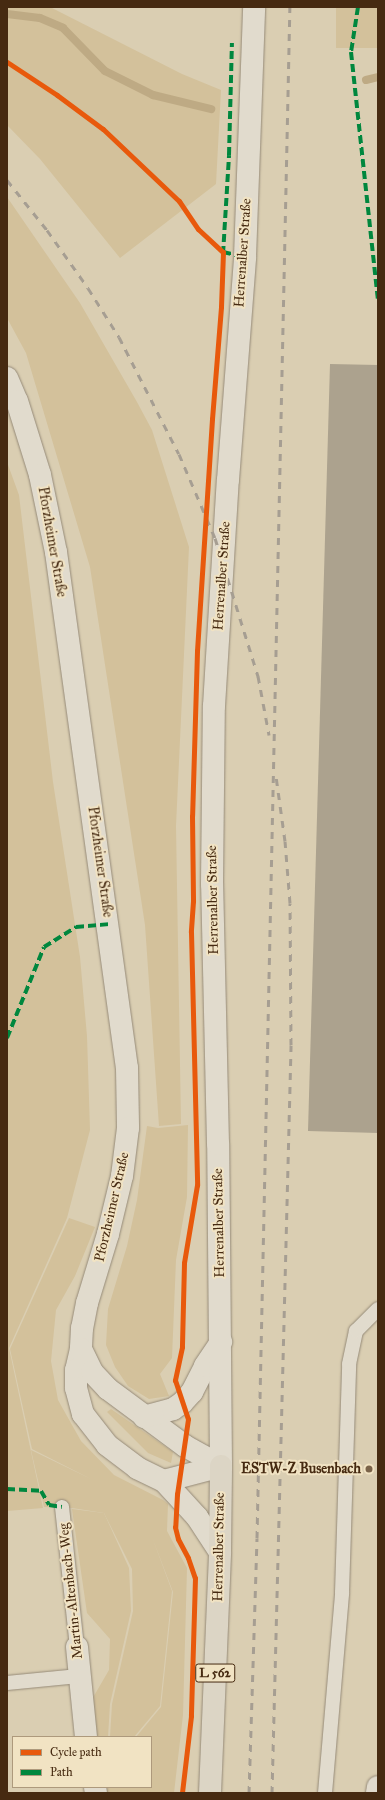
<!DOCTYPE html>
<html>
<head>
<meta charset="utf-8">
<style>
  body { margin:0 }
  #map { position:relative; width:385px; height:1800px; overflow:hidden; background:#daceb2; font-family:"IM FELL Great Primer",serif }
  div>[style] { position:absolute }
  .green>* { inset:0; background:#d3c19b; transform-origin:0 0 }
  .stream>* { height:8px; margin:-4px; padding:0 4px; transform-origin:4px; border-radius:4px; background:#beaa84 }
  .building>* { inset:0; background:#aca28e }
  .roads { filter:drop-shadow(0 0 1px #958a78) drop-shadow(0 0 1px #958a78) }
  .lane>* { height:14px; margin:-7px; padding:0 7px; transform-origin:7px; border-radius:7px; background:#e1dbcd }
  .street>* { height:22px; margin:-11px; padding:0 11px; transform-origin:11px; border-radius:11px; background:#e1dbcd }
  .secondary>* { height:22px; margin:-11px; padding:0 11px; transform-origin:11px; border-radius:11px; background:#e1dbcd }
  .primary>* { height:22px; margin:-11px; padding:0 11px; transform-origin:11px; border-radius:11px; background:#dcd5c5 }
  .rail>* { height:3px; margin-top:-1.5px; transform-origin:0; background:repeating-linear-gradient(90deg,#a69e92 0 7px,transparent 0 14px) }
  .quiet>* { height:4px; margin-top:-2px; transform-origin:0; background:repeating-linear-gradient(90deg,#00873e 0 8px,transparent 0 12px) }
  .cycleway>* { height:5px; margin:-2.5px; padding:0 2.5px; transform-origin:2.5px; border-radius:2.5px; background:#e8590c }
  .dots>* { width:11px; height:11px; translate:-50% -50%; box-sizing:border-box; border:2px solid #f1e3c3; border-radius:50% }
  span { translate:-50% -50%; white-space:nowrap; text-align:center; line-height:1.15; -webkit-text-stroke:4px #f1e3c3; paint-order:stroke }
  .shield-label span { padding:1px 3px; background:#f1e3c3; border:1px solid; border-radius:3px; -webkit-text-stroke-width:0 }
  .shield-label { font-size:13px; color:#462a11; font-weight:700 }
  .street-label { font-size:14px; color:#462a11 }
  .poi-label { font-size:14px; color:#462a11; font-weight:700 }
  .right { translate:-100% -50%; text-align:right }
  .frame { position:absolute; inset:0; border:8px solid #462a11; pointer-events:none }
  .legend { position:absolute; left:12px; top:1736px; width:140px; height:52px; box-sizing:border-box; background:#f1e3c3; border:1px solid #ad997c; margin:0; padding:5px 7px; list-style:none; font-size:12px; color:#462a11 }
  .legend li { display:flex; align-items:center; gap:8px; height:20px }
  .legend b { width:20px; border:1px solid #ad997c }
</style>
</head>
<body>
<div id="map">
  <div class="green">
    <i style="clip-path:polygon(7px 7px,50px 7px,182px 74px,221px 90px,216px 184px,120px 258px,40px 159px,7px 125px)"></i>
    <i style="left:336px;top:7px;width:42px;height:41px"></i>
    <i style="clip-path:polygon(7px 197px,80px 303px,137px 402px,152px 430px,189px 547px,176px 826px,181px 1124px,159px 1126px,145px 925px,90px 567px,26px 353px,7px 318px)"></i>
    <i style="clip-path:polygon(7px 462px,19px 495px,53px 782px,80px 957px,87px 1036px,90px 1130px,67px 1218px,9px 1348px,43px 1508px,7px 1511px)"></i>
    <i style="clip-path:polygon(188px 1125px,187px 1197px,176px 1260px,172px 1358px,160px 1374px,169px 1396px,149px 1399px,128px 1386px,115px 1367px,106px 1345px,108px 1309px,127px 1246px,137px 1200px,147px 1126px,158px 1128px)"></i>
    <i style="clip-path:polygon(69px 1218px,95px 1227px,75px 1276px,56px 1310px,51px 1361px,58px 1400px,81px 1441px,114px 1475px,163px 1500px,168px 1504px,167px 1531px,187px 1568px,183px 1715px,174px 1793px,105px 1793px,104px 1787px,151px 1787px,151px 1737px,136px 1737px,161px 1707px,173px 1592px,152px 1537px,172px 1591px,160px 1706px,134px 1737px,110px 1737px,112px 1704px,133px 1611px,132px 1569px,104px 1513px,72px 1508px,44px 1507px,31px 1450px,91px 1479px,135px 1517px,91px 1479px,32px 1449px,10px 1349px)"></i>
    <i style="clip-path:polygon(111px 1409px,173px 1452px,171px 1463px,148px 1453px,107px 1412px)"></i>
    <i style="clip-path:polygon(72px 1509px,104px 1513px,129px 1568px,131px 1611px,110px 1704px,108px 1737px,96px 1737px,91px 1701px,109px 1670px,110px 1639px,87px 1613px)"></i>
  </div>
  <div class="stream">
    <i style="left:7px;top:14px;width:33px;rotate:7deg"></i>
    <i style="left:40px;top:18px;width:25px;rotate:23deg"></i>
    <i style="left:63px;top:28px;width:60px;rotate:45.7deg"></i>
    <i style="left:105px;top:71px;width:54px;rotate:26.6deg"></i>
    <i style="left:153px;top:95px;width:60px;rotate:13.6deg"></i>
    <i style="left:366px;top:80px;width:12px;rotate:-14deg"></i>
  </div>
  <div class="building">
    <i style="clip-path:polygon(330px 364px,378px 365px,378px 1133px,308px 1131px)"></i>
  </div>
  <div class="roads">
    <div class="lane">
      <i style="left:62px;top:1507px;width:141px;rotate:83.9deg"></i>
      <i style="left:7px;top:1683px;width:72px;rotate:-5.6deg"></i>
      <i style="left:325px;top:1793px;width:201px;rotate:-85.1deg"></i>
      <i style="left:342px;top:1593px;width:229px;rotate:-88.2deg"></i>
      <i style="left:349px;top:1364px;width:34px;rotate:-78deg"></i>
      <i style="left:356px;top:1331px;width:31px;rotate:-45deg"></i>
    </div>
    <div class="street">
      <i style="left:77px;top:1647px;width:90px;rotate:84.3deg"></i>
      <i style="left:95px;top:1787px;width:6px;rotate:81deg"></i>
      <i style="left:377px;top:1793px;width:6px;rotate:-81deg"></i>
    </div>
    <div class="secondary">
      <i style="left:7px;top:378px;width:25px;rotate:67deg"></i>
      <i style="left:17px;top:401px;width:77px;rotate:72.7deg"></i>
      <i style="left:40px;top:475px;width:79px;rotate:78.3deg"></i>
      <i style="left:56px;top:552px;width:521px;rotate:82.17deg"></i>
      <i style="left:127px;top:1068px;width:60px;rotate:89deg"></i>
      <i style="left:128px;top:1128px;width:48px;rotate:97.1deg"></i>
      <i style="left:122px;top:1176px;width:60px;rotate:103.6deg"></i>
      <i style="left:108px;top:1234px;width:72px;rotate:106.9deg"></i>
      <i style="left:87px;top:1303px;width:25px;rotate:101deg"></i>
      <i style="left:82px;top:1328px;width:21px;rotate:93deg"></i>
      <i style="left:81px;top:1349px;width:22px;rotate:103deg"></i>
      <i style="left:76px;top:1370px;width:18px;rotate:90deg"></i>
      <i style="left:76px;top:1388px;width:27px;rotate:75deg"></i>
      <i style="left:83px;top:1414px;width:39px;rotate:52deg"></i>
      <i style="left:107px;top:1445px;width:38px;rotate:37deg"></i>
      <i style="left:137px;top:1468px;width:30px;rotate:26deg"></i>
      <i style="left:164px;top:1481px;width:49px;rotate:47.5deg"></i>
      <i style="left:197px;top:1517px;width:42px;rotate:56.7deg"></i>
      <i style="left:81px;top:1349px;width:25px;rotate:64deg"></i>
      <i style="left:92px;top:1372px;width:23px;rotate:47deg"></i>
      <i style="left:108px;top:1389px;width:96px;rotate:36.5deg"></i>
      <i style="left:185px;top:1446px;width:41px;rotate:29.1deg"></i>
      <i style="left:144px;top:1417px;width:30px;rotate:-15deg"></i>
      <i style="left:173px;top:1409px;width:11px;rotate:-34deg"></i>
      <i style="left:182px;top:1403px;width:15px;rotate:-48deg"></i>
      <i style="left:192px;top:1392px;width:29px;rotate:-63deg"></i>
      <i style="left:205px;top:1366px;width:29px;rotate:-56deg"></i>
      <i style="left:221px;top:1466px;width:322px;rotate:-90.5deg"></i>
      <i style="left:218px;top:1144px;width:260px;rotate:-91.3deg"></i>
      <i style="left:212px;top:884px;width:178px;rotate:-89.4deg"></i>
      <i style="left:214px;top:706px;width:226px;rotate:-86.5deg"></i>
      <i style="left:228px;top:480px;width:224px;rotate:-85.6deg"></i>
      <i style="left:245px;top:257px;width:250px;rotate:-87.9deg"></i>
      <i style="left:164px;top:1481px;width:59px;rotate:-14.7deg"></i>
    </div>
    <div class="primary">
      <i style="left:210px;top:1793px;width:241px;rotate:-87.6deg"></i>
      <i style="left:220px;top:1552px;width:86px;rotate:-89.3deg"></i>
    </div>
  </div>
  <div class="rail">
    <i style="left:7px;top:180px;width:64px;rotate:51.3deg"></i>
    <i style="left:47px;top:230px;width:71px;rotate:54.7deg"></i>
    <i style="left:88px;top:288px;width:58px;rotate:57.7deg"></i>
    <i style="left:119px;top:337px;width:131px;rotate:62.9deg"></i>
    <i style="left:179px;top:454px;width:91px;rotate:66.8deg"></i>
    <i style="left:215px;top:538px;width:145px;rotate:72.7deg"></i>
    <i style="left:258px;top:676px;width:60px;rotate:79.4deg"></i>
    <i style="left:249px;top:1793px;width:255px;rotate:-88.2deg"></i>
    <i style="left:257px;top:1538px;width:1531px;rotate:-88.77deg"></i>
    <i style="left:272px;top:1793px;width:748px;rotate:-88.54deg"></i>
    <i style="left:291px;top:1045px;width:142px;rotate:-90.4deg"></i>
    <i style="left:290px;top:903px;width:62px;rotate:-94.6deg"></i>
    <i style="left:285px;top:841px;width:66px;rotate:-97.9deg"></i>
  </div>
  <div class="quiet">
    <i style="left:358px;top:7px;width:46px;rotate:98.8deg"></i>
    <i style="left:351px;top:52px;width:248px;rotate:83.8deg"></i>
    <i style="left:221px;top:249px;width:4px;rotate:56deg"></i>
    <i style="left:223px;top:252px;width:23px;rotate:13deg"></i>
    <i style="left:223px;top:254px;width:99px;rotate:-86.5deg"></i>
    <i style="left:229px;top:155px;width:112px;rotate:-88.5deg"></i>
    <i style="left:7px;top:1038px;width:98px;rotate:-67.9deg"></i>
    <i style="left:44px;top:947px;width:38px;rotate:-32deg"></i>
    <i style="left:76px;top:927px;width:33px;rotate:-5deg"></i>
    <i style="left:7px;top:1489px;width:34px;rotate:3deg"></i>
    <i style="left:41px;top:1491px;width:16px;rotate:60deg"></i>
    <i style="left:49px;top:1505px;width:13px;rotate:9deg"></i>
  </div>
  <div class="cycleway">
    <i style="left:7px;top:62px;width:60px;rotate:33.4deg"></i>
    <i style="left:57px;top:95px;width:57px;rotate:36.5deg"></i>
    <i style="left:103px;top:129px;width:105px;rotate:43.5deg"></i>
    <i style="left:179px;top:201px;width:34px;rotate:56deg"></i>
    <i style="left:198px;top:229px;width:34px;rotate:43deg"></i>
    <i style="left:223px;top:252px;width:55px;rotate:92.1deg"></i>
    <i style="left:221px;top:307px;width:112px;rotate:94.6deg"></i>
    <i style="left:212px;top:419px;width:232px;rotate:93.7deg"></i>
    <i style="left:197px;top:651px;width:165px;rotate:91.7deg"></i>
    <i style="left:192px;top:816px;width:85px;rotate:89.3deg"></i>
    <i style="left:193px;top:901px;width:31px;rotate:94deg"></i>
    <i style="left:191px;top:932px;width:253px;rotate:88.6deg"></i>
    <i style="left:197px;top:1185px;width:79px;rotate:99.5deg"></i>
    <i style="left:184px;top:1263px;width:84px;rotate:91.4deg"></i>
    <i style="left:182px;top:1347px;width:34px;rotate:102deg"></i>
    <i style="left:175px;top:1380px;width:41px;rotate:71.6deg"></i>
    <i style="left:188px;top:1419px;width:76px;rotate:98.3deg"></i>
    <i style="left:177px;top:1494px;width:33px;rotate:93deg"></i>
    <i style="left:175px;top:1527px;width:12px;rotate:76deg"></i>
    <i style="left:178px;top:1539px;width:21px;rotate:62deg"></i>
    <i style="left:188px;top:1558px;width:21px;rotate:71deg"></i>
    <i style="left:195px;top:1578px;width:138px;rotate:91.7deg"></i>
    <i style="left:191px;top:1716px;width:78px;rotate:96.7deg"></i>
  </div>
  <div class="dots">
    <i style="left:369px;top:1469px;background:#7a6349"></i>
  </div>
  <div class="shield-label">
    <span style="left:215px;top:1673px">L 562</span>
  </div>
  <div class="street-label">
    <span style="left:243px;top:253px;rotate:-86deg">Herrenalber Straße</span>
    <span style="left:52px;top:542px;rotate:80deg">Pforzheimer Straße</span>
    <span style="left:222px;top:576px;rotate:-86deg">Herrenalber Straße</span>
    <span style="left:100px;top:862px;rotate:82deg">Pforzheimer Straße</span>
    <span style="left:213px;top:900px;rotate:-91deg">Herrenalber Straße</span>
    <span style="left:112px;top:1207px;rotate:-77deg">Pforzheimer Straße</span>
    <span style="left:219px;top:1223px;rotate:-91deg">Herrenalber Straße</span>
    <span style="left:219px;top:1547px;rotate:-89deg">Herrenalber Straße</span>
    <span style="left:71px;top:1591px;rotate:-96deg">Martin-Altenbach-Weg</span>
  </div>
  <div class="poi-label">
    <span class="right" style="left:361px;top:1469px">ESTW-Z Busenbach</span>
  </div>
  <div class="frame"></div>
  <ul class="legend">
  <li><b style="height:5px;background:#e8590c"></b>Cycle path</li>
  <li><b style="height:5px;background:#00873e"></b>Path</li>
  </ul>
</div>
</body>
</html>
